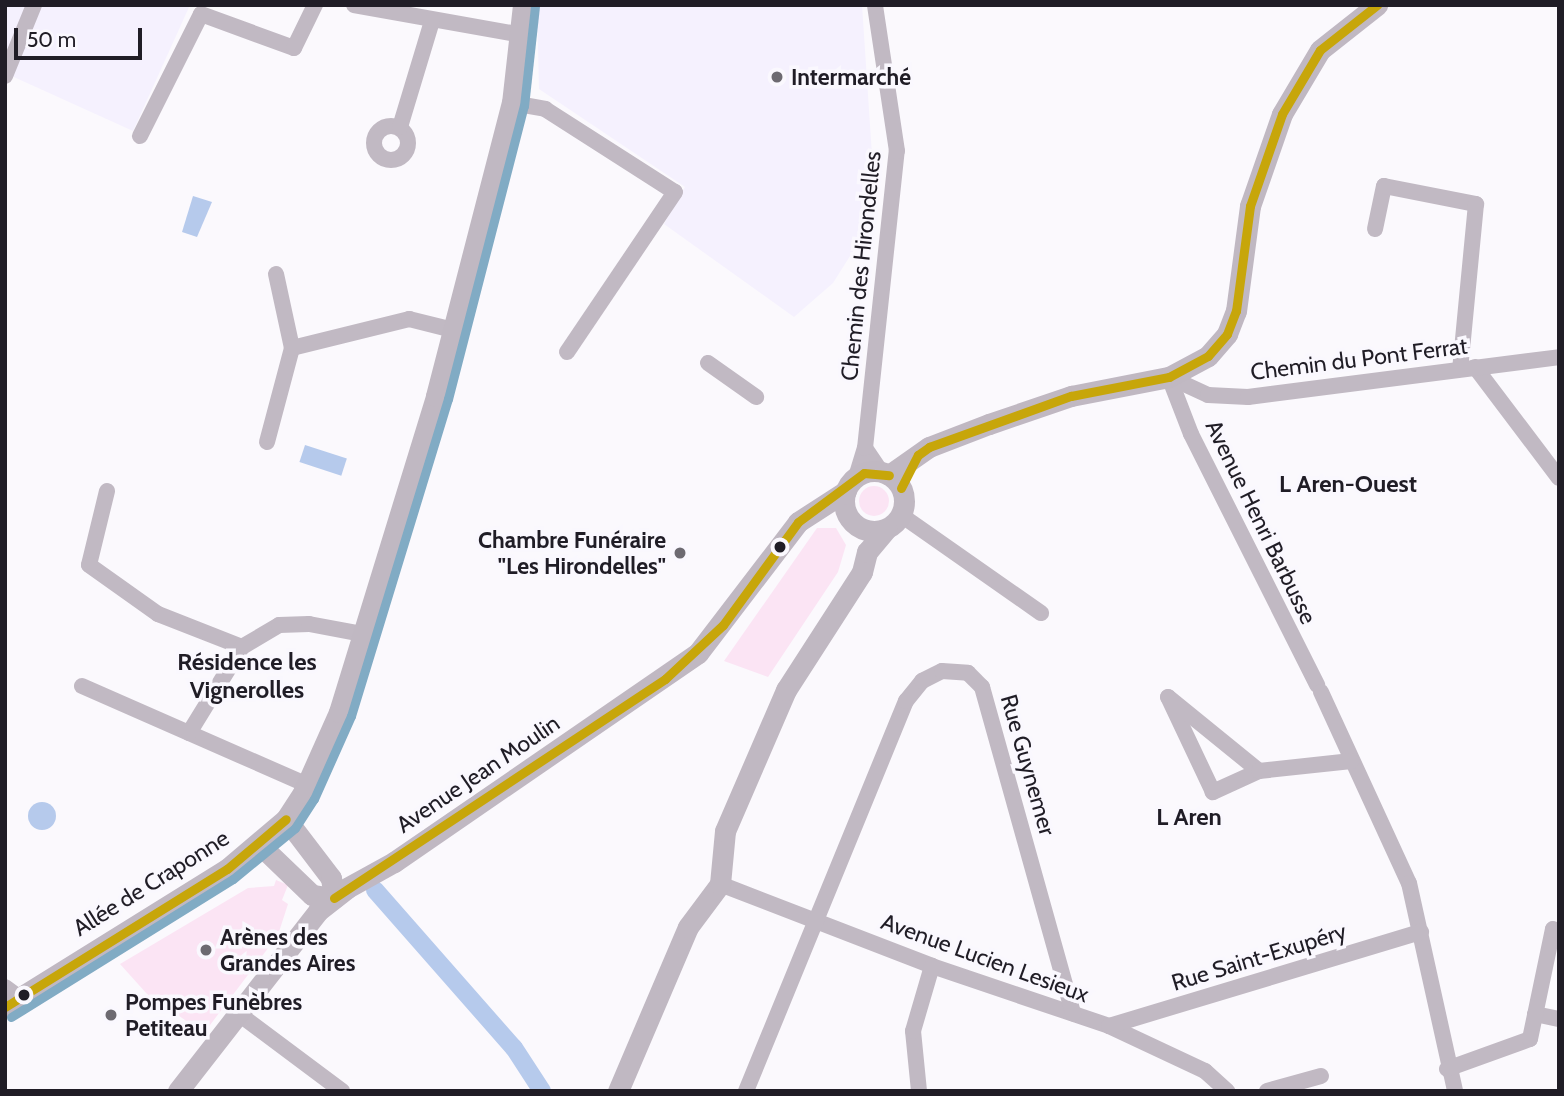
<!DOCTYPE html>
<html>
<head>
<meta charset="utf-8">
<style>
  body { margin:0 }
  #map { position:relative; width:1564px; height:1096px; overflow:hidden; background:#fbf9fd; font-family:Cabin,sans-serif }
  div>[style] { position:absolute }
  .built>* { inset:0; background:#f5f1fe }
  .green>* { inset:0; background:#fbe4f4 }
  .round { border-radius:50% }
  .water>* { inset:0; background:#b6caec; transform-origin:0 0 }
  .canal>* { height:18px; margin:-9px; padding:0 9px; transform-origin:9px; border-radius:9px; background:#b6caec }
  .street>* { height:16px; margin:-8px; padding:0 8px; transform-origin:8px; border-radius:8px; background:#c1b9c3 }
  .street>.ring { margin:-8px; padding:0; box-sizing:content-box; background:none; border:16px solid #c1b9c3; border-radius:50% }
  .secondary>* { height:21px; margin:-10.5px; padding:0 10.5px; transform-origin:10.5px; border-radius:10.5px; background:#c0b8c2 }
  .secondary>.ring { margin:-10.5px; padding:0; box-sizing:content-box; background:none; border:21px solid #c0b8c2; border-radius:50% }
  .bus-1>* { height:9px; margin:-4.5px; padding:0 4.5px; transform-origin:4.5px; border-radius:4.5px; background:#c7a60a }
  .bus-2>* { height:9px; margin:-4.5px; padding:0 4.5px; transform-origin:4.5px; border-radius:4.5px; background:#81abc4 }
  .dots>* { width:19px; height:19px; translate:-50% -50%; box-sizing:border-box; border:4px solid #faf8fe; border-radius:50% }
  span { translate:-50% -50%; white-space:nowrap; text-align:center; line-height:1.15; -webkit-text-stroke:7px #faf8fe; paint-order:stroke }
  .poi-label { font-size:23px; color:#201d26; font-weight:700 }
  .left { translate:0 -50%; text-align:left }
  .right { translate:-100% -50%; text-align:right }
  .street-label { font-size:23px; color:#201d26 }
  .neighbourhood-label { font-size:24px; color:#201d26; font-weight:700 }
  .frame { position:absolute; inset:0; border:7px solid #201d26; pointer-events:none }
  .scale { position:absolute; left:14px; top:28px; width:128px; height:32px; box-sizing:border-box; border:4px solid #201d26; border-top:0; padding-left:9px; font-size:21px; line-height:24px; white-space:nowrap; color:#201d26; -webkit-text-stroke:5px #faf8fe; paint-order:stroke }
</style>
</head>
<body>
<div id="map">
  <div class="built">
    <i style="clip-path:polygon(5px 5px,190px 5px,133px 131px,5px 73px)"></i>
    <i style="clip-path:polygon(537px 5px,862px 5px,876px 215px,833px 283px,794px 317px,664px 224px,685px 187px,539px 89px)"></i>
  </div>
  <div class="green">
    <i class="round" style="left:859px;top:486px;width:30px;height:30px"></i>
    <i style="clip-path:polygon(817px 528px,836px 528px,846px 545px,838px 572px,768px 677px,724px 661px)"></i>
    <i style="clip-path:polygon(276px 880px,288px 885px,282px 900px,288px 904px,278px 935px,204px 1033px,147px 994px,120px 964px,248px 888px,274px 886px)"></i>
  </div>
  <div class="water">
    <i style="clip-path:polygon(193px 196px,212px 202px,197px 237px,182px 232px)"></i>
    <i style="left:305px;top:445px;width:44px;height:18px;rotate:18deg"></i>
    <i class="round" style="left:28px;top:802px;width:28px;height:28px"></i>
  </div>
  <div class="canal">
    <i style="left:375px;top:890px;width:210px;rotate:48.7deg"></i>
    <i style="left:514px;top:1048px;width:51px;rotate:56.9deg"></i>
  </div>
  <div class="street">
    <i style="left:354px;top:5px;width:172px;rotate:10.1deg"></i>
    <i style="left:5px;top:76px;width:77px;rotate:-67.8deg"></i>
    <i style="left:512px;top:103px;width:34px;rotate:10deg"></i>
    <i style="left:545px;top:109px;width:154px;rotate:32.6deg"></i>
    <i style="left:675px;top:192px;width:193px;rotate:124deg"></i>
    <i class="ring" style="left:374px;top:126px;width:18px;height:18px"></i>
    <i style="left:400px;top:127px;width:111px;rotate:-73.2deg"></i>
    <i style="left:140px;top:136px;width:136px;rotate:-63.4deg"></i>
    <i style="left:201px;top:14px;width:99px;rotate:20.1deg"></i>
    <i style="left:294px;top:48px;width:48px;rotate:-64deg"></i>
    <i style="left:1375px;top:229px;width:44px;rotate:-78.2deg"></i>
    <i style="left:1384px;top:186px;width:94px;rotate:11.1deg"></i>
    <i style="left:1476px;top:204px;width:166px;rotate:95.5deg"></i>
    <i style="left:276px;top:274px;width:76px;rotate:77.8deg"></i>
    <i style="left:708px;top:363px;width:59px;rotate:35.3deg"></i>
    <i style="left:1475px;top:367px;width:139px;rotate:52.9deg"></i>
    <i style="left:1169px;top:377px;width:43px;rotate:24.8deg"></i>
    <i style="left:1208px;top:395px;width:40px;rotate:2.9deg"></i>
    <i style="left:1248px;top:397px;width:314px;rotate:-7.3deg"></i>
    <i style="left:1169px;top:377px;width:61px;rotate:68.9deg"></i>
    <i style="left:1191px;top:434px;width:281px;rotate:63.3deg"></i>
    <i style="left:267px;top:442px;width:97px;rotate:-75.1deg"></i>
    <i style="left:292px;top:348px;width:121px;rotate:-13.9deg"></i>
    <i style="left:409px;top:319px;width:45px;rotate:14deg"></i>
    <i style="left:865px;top:448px;width:29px;rotate:56deg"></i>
    <i style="left:856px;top:477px;width:30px;rotate:-73deg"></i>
    <i style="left:865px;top:448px;width:299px;rotate:-83.9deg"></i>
    <i style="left:897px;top:151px;width:148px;rotate:-98.6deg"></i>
    <i style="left:107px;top:491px;width:76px;rotate:103.7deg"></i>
    <i style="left:89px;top:565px;width:85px;rotate:35.4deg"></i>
    <i style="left:158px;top:614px;width:90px;rotate:21.4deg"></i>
    <i style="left:901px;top:515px;width:171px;rotate:35deg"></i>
    <i style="left:82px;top:686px;width:246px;rotate:23.7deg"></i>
    <i style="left:1321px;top:692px;width:210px;rotate:65.3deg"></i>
    <i style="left:1409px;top:883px;width:213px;rotate:77.5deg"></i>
    <i style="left:189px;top:733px;width:101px;rotate:-58.4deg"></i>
    <i style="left:242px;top:647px;width:43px;rotate:-30.7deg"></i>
    <i style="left:279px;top:625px;width:30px;rotate:-2deg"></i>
    <i style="left:309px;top:624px;width:55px;rotate:10.5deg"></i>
    <i style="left:1259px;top:771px;width:51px;rotate:155.5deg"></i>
    <i style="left:1213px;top:792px;width:105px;rotate:-115.3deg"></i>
    <i style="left:1168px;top:697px;width:117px;rotate:39.1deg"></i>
    <i style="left:1259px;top:771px;width:93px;rotate:-6.2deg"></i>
    <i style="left:720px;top:884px;width:227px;rotate:21.1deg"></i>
    <i style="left:932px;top:966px;width:187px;rotate:18.7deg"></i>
    <i style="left:1109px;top:1026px;width:106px;rotate:25.1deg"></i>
    <i style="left:1205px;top:1071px;width:30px;rotate:42deg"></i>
    <i style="left:5px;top:987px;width:19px;rotate:36deg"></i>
    <i style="left:239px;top:1014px;width:129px;rotate:36.8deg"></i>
    <i style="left:1535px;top:1014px;width:25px;rotate:12deg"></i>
    <i style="left:1109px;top:1026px;width:326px;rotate:-16.8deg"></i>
    <i style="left:1447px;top:1069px;width:88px;rotate:-19.9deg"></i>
    <i style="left:1530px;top:1039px;width:112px;rotate:-78.2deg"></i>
    <i style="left:1553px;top:929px;width:6px;rotate:18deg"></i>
    <i style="left:746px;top:1091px;width:422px;rotate:-67.7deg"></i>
    <i style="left:906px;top:701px;width:26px;rotate:-51deg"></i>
    <i style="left:922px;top:681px;width:22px;rotate:-27deg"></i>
    <i style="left:942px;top:671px;width:26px;rotate:4deg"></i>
    <i style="left:968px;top:673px;width:20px;rotate:45deg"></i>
    <i style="left:982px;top:687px;width:339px;rotate:74.4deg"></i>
    <i style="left:919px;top:1091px;width:60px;rotate:-95.7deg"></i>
    <i style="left:913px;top:1031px;width:68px;rotate:-73.7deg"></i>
    <i style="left:1267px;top:1091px;width:56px;rotate:-15.5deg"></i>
  </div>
  <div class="secondary">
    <i class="ring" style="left:844px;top:471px;width:39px;height:39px"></i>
    <i style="left:889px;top:475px;width:49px;rotate:-35deg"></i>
    <i style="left:929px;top:447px;width:64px;rotate:-21deg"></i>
    <i style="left:989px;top:424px;width:87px;rotate:-18.9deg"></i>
    <i style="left:1071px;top:396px;width:100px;rotate:-11deg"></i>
    <i style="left:1169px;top:377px;width:44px;rotate:-28.3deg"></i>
    <i style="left:1208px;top:356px;width:29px;rotate:-49deg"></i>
    <i style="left:1227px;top:334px;width:25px;rotate:-69deg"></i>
    <i style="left:1236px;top:311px;width:106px;rotate:-82.4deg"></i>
    <i style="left:1250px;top:206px;width:97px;rotate:-70.8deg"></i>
    <i style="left:1282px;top:114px;width:74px;rotate:-59.3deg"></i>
    <i style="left:1320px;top:50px;width:73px;rotate:-38.3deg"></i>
    <i style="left:286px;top:819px;width:74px;rotate:52.7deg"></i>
    <i style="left:331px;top:878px;width:20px;rotate:81deg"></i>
    <i style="left:260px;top:845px;width:72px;rotate:43.9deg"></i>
    <i style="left:312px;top:895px;width:22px;rotate:8deg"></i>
    <i style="left:5px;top:1007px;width:261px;rotate:-31.9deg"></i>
    <i style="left:227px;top:869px;width:77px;rotate:-40.3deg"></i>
    <i style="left:286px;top:819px;width:31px;rotate:-57deg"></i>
    <i style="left:303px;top:793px;width:89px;rotate:-66deg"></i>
    <i style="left:339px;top:712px;width:331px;rotate:-72.9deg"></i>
    <i style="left:436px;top:396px;width:303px;rotate:-75.5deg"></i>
    <i style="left:512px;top:103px;width:99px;rotate:-83.6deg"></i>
    <i style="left:178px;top:1091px;width:228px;rotate:-52.1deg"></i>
    <i style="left:318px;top:911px;width:37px;rotate:-38deg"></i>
    <i style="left:347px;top:888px;width:54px;rotate:-29deg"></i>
    <i style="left:394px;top:862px;width:369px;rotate:-34.5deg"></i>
    <i style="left:698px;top:653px;width:165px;rotate:-52.6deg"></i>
    <i style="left:798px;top:522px;width:57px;rotate:-32.9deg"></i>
    <i style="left:618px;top:1091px;width:178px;rotate:-66.9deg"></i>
    <i style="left:688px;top:927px;width:54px;rotate:-53.3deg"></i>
    <i style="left:720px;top:884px;width:53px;rotate:-84.6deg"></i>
    <i style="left:725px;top:831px;width:154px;rotate:-66.6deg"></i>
    <i style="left:786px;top:690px;width:140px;rotate:-57.2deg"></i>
    <i style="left:862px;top:572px;width:21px;rotate:-76deg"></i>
    <i style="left:867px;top:552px;width:30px;rotate:-50deg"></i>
  </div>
  <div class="bus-1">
    <i style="left:901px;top:488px;width:37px;rotate:-63deg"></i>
    <i style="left:918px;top:455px;width:14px;rotate:-36deg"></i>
    <i style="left:929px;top:447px;width:151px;rotate:-19.8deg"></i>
    <i style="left:1071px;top:396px;width:100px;rotate:-11deg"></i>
    <i style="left:1169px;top:377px;width:44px;rotate:-28.3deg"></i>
    <i style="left:1208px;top:356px;width:29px;rotate:-49deg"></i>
    <i style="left:1227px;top:334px;width:25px;rotate:-69deg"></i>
    <i style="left:1236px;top:311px;width:106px;rotate:-82.4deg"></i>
    <i style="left:1250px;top:206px;width:97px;rotate:-70.8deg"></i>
    <i style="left:1282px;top:114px;width:74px;rotate:-59.3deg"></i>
    <i style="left:1320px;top:50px;width:73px;rotate:-38.3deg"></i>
    <i style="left:334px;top:898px;width:397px;rotate:-33.5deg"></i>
    <i style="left:665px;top:679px;width:79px;rotate:-43deg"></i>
    <i style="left:723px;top:625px;width:127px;rotate:-53.9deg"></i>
    <i style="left:798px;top:522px;width:82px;rotate:-36.6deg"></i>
    <i style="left:864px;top:473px;width:25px;rotate:5deg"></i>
    <i style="left:5px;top:1007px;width:261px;rotate:-31.9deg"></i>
    <i style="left:227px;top:869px;width:77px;rotate:-40.3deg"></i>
  </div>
  <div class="bus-2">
    <i style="left:11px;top:1017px;width:261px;rotate:-31.9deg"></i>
    <i style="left:233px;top:879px;width:80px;rotate:-39.4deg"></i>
    <i style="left:295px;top:828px;width:35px;rotate:-57deg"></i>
    <i style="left:314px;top:799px;width:91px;rotate:-66deg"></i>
    <i style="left:351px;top:716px;width:332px;rotate:-73deg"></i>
    <i style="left:448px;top:399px;width:303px;rotate:-75.5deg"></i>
    <i style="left:524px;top:106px;width:101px;rotate:-83.7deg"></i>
  </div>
  <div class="dots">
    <i style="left:777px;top:77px;background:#6d6a71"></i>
    <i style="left:780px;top:547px;background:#201d26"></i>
    <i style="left:680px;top:553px;background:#6d6a71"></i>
    <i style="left:206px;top:950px;background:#6d6a71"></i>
    <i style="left:24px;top:995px;background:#201d26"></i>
    <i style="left:111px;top:1015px;background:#6d6a71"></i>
  </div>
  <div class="poi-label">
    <span class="left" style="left:791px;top:77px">Intermarché</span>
    <span class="right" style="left:666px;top:553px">Chambre Funéraire<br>"Les Hirondelles"</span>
    <span class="left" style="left:220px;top:950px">Arènes des<br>Grandes Aires</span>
    <span class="left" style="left:125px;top:1015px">Pompes Funèbres<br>Petiteau</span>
  </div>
  <div class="street-label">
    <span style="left:861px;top:266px;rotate:-84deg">Chemin des Hirondelles</span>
    <span style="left:1359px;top:359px;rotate:-7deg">Chemin du Pont Ferrat</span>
    <span style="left:1261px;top:522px;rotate:64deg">Avenue Henri Barbusse</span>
    <span style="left:1028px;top:765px;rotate:74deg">Rue Guynemer</span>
    <span style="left:478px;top:774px;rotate:-34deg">Avenue Jean Moulin</span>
    <span style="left:151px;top:883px;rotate:-32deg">Allée de Craponne</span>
    <span style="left:1259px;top:957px;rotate:-17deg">Rue Saint-Exupéry</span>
    <span style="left:985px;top:958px;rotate:20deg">Avenue Lucien Lesieux</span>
  </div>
  <div class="neighbourhood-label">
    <span style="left:1348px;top:484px">L Aren-Ouest</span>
    <span style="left:247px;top:676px">Résidence les<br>Vignerolles</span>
    <span style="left:1189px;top:817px">L Aren</span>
  </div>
  <div class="frame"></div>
  <div class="scale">50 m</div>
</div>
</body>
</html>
